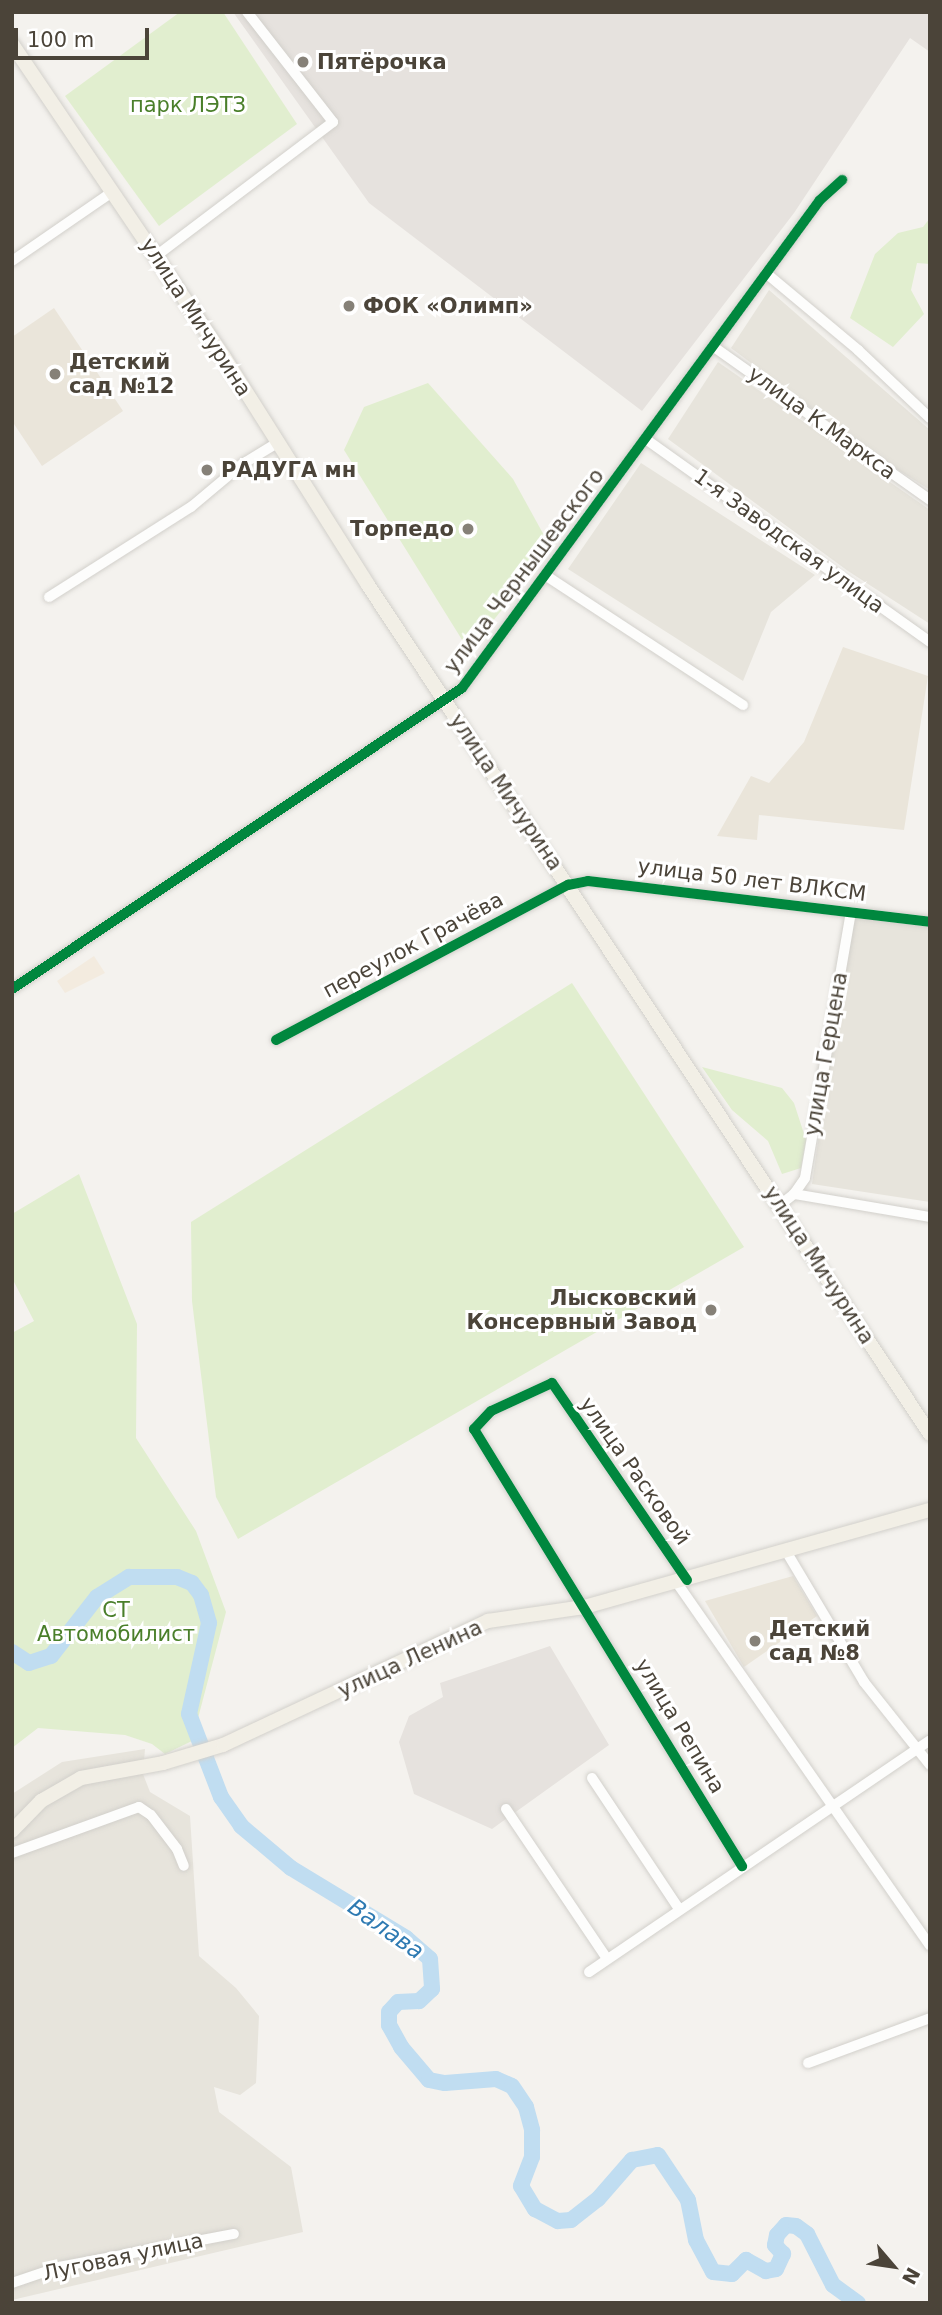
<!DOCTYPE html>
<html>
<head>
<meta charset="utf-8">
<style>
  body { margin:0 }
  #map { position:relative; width:942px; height:2315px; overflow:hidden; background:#f4f2ee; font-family:"DejaVu Sans",sans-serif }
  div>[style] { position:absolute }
  .residential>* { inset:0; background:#e7e4dc }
  .commercial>* { inset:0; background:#f3ebdf }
  .industrial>* { inset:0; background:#e6e2de }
  .education>* { inset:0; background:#eae5da }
  .green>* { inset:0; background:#e1eecf }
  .river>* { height:16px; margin:-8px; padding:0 8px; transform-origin:8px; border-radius:8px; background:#c0ddf1 }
  .roads { filter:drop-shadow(0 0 2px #d2d0cb) drop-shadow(0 0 2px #d2d0cb) }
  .minor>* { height:10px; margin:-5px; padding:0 5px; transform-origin:5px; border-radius:5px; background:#fdfdfc }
  .major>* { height:14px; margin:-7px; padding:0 7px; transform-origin:7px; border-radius:7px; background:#f2efe6 }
  .cycleway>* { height:10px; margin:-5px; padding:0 5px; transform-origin:5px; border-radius:5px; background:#00873e }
  .dots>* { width:19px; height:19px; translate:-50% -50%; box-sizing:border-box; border:4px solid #fff; border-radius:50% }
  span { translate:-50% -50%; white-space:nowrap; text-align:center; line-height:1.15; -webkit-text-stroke:6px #fff; paint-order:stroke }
  .poi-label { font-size:21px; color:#4b4439; font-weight:700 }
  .left { translate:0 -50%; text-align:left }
  .right { translate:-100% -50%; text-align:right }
  .park-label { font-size:21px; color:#4a7f2a }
  .street-label { font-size:21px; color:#4b4439 }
  .water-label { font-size:23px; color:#2e7ab2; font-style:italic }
  .frame { position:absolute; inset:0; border:14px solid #4b4439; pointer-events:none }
  .north { position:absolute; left:858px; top:2231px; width:70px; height:70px; -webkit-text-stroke:5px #fff; paint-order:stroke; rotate:119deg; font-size:19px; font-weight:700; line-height:28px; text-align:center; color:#4b4439 }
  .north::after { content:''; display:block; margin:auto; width:24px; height:32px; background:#4b4439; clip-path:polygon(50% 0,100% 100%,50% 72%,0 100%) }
  .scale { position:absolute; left:14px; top:28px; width:135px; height:32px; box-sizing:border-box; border:4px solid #4b4439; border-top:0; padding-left:9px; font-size:21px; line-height:24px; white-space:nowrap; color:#4b4439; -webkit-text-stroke:5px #fff; paint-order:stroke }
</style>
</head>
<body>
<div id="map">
  <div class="residential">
    <i style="clip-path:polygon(769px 290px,930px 430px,930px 490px,870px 452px,731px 348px)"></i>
    <i style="clip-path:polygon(718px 362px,930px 510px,930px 624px,848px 571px,668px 439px)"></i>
    <i style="clip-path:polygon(641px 463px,815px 575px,771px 612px,743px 681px,568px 569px)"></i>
    <i style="clip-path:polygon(851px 910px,930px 921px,930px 1202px,812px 1184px)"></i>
    <i style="clip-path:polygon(145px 1749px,143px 1774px,150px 1792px,190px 1816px,199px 1956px,236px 1988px,259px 2016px,256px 2083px,240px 2095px,214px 2087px,219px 2112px,291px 2167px,303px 2232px,12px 2300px,12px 1794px,62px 1762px)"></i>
  </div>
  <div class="commercial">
    <i style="clip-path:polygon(94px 956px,105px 973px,65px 993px,57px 981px)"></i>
  </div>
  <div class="industrial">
    <i style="clip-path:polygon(233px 12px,930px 12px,930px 52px,910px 38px,794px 213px,642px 411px,369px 203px)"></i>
    <i style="clip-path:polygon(550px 1646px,609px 1745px,492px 1829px,414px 1794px,399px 1742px,409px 1716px,443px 1697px,440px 1683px)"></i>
  </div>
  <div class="education">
    <i style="clip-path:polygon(54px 308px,123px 411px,42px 466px,12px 421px,12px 337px)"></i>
    <i style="clip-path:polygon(843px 647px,928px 676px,904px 830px,759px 815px,757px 840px,717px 836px,751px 776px,769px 783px,804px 742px)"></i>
    <i style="clip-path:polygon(793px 1576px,817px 1616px,744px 1667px,705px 1601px)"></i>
  </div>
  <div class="green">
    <i style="clip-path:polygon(180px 12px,223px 12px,297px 124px,159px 226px,65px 96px)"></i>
    <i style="clip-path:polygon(930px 218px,930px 264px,917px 263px,911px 290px,924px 314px,893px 347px,850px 318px,875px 254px,898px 233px,923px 227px)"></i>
    <i style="clip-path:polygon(428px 383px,513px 479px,551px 548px,469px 651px,344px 450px,364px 407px)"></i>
    <i style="clip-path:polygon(572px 983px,744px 1247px,238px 1539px,216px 1497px,192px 1301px,191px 1222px)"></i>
    <i style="clip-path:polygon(702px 1067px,782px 1088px,794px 1103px,806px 1140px,801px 1168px,782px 1174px,768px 1141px,732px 1110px)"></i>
    <i style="clip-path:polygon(79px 1174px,137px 1324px,136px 1438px,196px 1531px,226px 1612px,192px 1741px,165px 1754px,152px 1744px,125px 1735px,38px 1728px,12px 1748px,12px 1333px,34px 1321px,12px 1278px,12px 1214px)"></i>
  </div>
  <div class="river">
    <i style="left:12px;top:1652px;width:20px;rotate:33deg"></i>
    <i style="left:29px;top:1663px;width:23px;rotate:-18deg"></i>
    <i style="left:51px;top:1656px;width:75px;rotate:-52.1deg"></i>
    <i style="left:97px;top:1597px;width:38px;rotate:-32deg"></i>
    <i style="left:129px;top:1577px;width:48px"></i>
    <i style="left:177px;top:1577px;width:16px;rotate:22deg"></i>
    <i style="left:192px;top:1583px;width:15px;rotate:53deg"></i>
    <i style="left:201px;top:1595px;width:29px;rotate:74deg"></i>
    <i style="left:209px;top:1623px;width:93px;rotate:102.4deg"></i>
    <i style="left:189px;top:1714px;width:89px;rotate:68.9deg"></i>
    <i style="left:221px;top:1797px;width:35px;rotate:55deg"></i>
    <i style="left:241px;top:1826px;width:65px;rotate:40deg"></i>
    <i style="left:291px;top:1868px;width:135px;rotate:31.3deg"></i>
    <i style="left:406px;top:1938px;width:32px;rotate:41deg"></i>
    <i style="left:430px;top:1959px;width:30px;rotate:86deg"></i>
    <i style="left:432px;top:1989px;width:18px;rotate:137deg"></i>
    <i style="left:419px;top:2001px;width:21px;rotate:177deg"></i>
    <i style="left:398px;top:2002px;width:13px;rotate:132deg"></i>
    <i style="left:389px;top:2012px;width:13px;rotate:90deg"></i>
    <i style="left:389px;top:2025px;width:25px;rotate:61deg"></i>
    <i style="left:401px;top:2047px;width:43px;rotate:49.7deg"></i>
    <i style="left:429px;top:2080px;width:16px;rotate:11deg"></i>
    <i style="left:445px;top:2083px;width:51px;rotate:-4.5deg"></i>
    <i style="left:496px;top:2079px;width:17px;rotate:24deg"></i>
    <i style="left:512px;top:2086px;width:25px;rotate:56deg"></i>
    <i style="left:526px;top:2107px;width:24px;rotate:75deg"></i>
    <i style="left:532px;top:2130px;width:27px;rotate:90deg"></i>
    <i style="left:532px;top:2157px;width:31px;rotate:111deg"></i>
    <i style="left:521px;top:2186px;width:27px;rotate:59deg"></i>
    <i style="left:535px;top:2209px;width:26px;rotate:28deg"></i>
    <i style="left:558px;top:2221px;width:13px;rotate:-4deg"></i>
    <i style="left:571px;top:2220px;width:34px;rotate:-38deg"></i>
    <i style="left:598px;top:2199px;width:52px;rotate:-48.9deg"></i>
    <i style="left:632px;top:2160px;width:26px;rotate:-11deg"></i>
    <i style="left:658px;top:2155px;width:54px;rotate:56.3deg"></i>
    <i style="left:688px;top:2200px;width:41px;rotate:78.7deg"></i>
    <i style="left:696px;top:2240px;width:36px;rotate:62deg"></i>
    <i style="left:713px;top:2272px;width:19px;rotate:6deg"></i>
    <i style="left:732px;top:2274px;width:20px;rotate:-45deg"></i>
    <i style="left:746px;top:2260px;width:23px;rotate:29deg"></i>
    <i style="left:766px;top:2271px;width:10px;rotate:-11deg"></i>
    <i style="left:776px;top:2269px;width:17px;rotate:-65deg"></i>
    <i style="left:783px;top:2254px;width:12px;rotate:-132deg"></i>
    <i style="left:775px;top:2245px;width:10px;rotate:-79deg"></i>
    <i style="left:777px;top:2235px;width:13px;rotate:-48deg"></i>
    <i style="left:786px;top:2225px;width:10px;rotate:6deg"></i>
    <i style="left:796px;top:2226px;width:14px;rotate:36deg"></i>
    <i style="left:807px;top:2234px;width:57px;rotate:63deg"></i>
    <i style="left:833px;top:2285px;width:31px;rotate:36deg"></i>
  </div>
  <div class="roads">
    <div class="minor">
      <i style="left:156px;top:256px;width:222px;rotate:-37.1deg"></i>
      <i style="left:333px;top:122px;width:140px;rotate:-128deg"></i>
      <i style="left:12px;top:261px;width:121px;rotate:-34.6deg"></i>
      <i style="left:766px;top:273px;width:120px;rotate:39.9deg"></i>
      <i style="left:858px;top:350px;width:99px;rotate:43.4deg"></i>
      <i style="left:714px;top:347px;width:265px;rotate:35.3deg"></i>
      <i style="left:647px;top:440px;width:348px;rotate:35.5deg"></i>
      <i style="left:545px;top:575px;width:237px;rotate:33.3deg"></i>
      <i style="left:49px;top:597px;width:168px;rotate:-32.4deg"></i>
      <i style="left:191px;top:507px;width:65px;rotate:-40deg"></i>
      <i style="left:241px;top:465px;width:42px;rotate:-31.4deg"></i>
      <i style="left:12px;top:989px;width:541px;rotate:-33.78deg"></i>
      <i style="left:462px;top:688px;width:605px;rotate:-53.74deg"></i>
      <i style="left:820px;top:200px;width:30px;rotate:-42deg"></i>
      <i style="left:276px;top:1040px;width:331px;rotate:-28deg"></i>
      <i style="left:568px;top:885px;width:20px;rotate:-11deg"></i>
      <i style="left:588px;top:881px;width:344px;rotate:6.8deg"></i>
      <i style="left:794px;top:1194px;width:19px;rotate:-55deg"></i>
      <i style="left:805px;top:1178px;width:270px;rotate:-80.2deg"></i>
      <i style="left:780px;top:1205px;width:18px;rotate:-38deg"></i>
      <i style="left:794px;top:1194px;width:138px;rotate:9.6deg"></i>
      <i style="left:786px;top:1551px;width:152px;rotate:59.2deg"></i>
      <i style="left:864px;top:1682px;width:106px;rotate:51.5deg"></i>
      <i style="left:687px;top:1580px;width:239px;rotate:-124.4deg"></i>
      <i style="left:552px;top:1383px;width:67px;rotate:155.3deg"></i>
      <i style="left:491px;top:1411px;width:25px;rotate:133deg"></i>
      <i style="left:474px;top:1429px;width:513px;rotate:58.48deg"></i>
      <i style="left:677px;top:1583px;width:442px;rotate:55.1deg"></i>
      <i style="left:592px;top:1778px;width:157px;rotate:56.4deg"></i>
      <i style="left:506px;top:1809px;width:181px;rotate:56deg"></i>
      <i style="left:12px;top:1853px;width:135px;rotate:-19.9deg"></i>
      <i style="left:139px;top:1807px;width:14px;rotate:34deg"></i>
      <i style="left:151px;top:1815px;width:43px;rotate:52.6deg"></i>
      <i style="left:177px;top:1849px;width:18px;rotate:68deg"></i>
      <i style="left:589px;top:1972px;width:412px;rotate:-34.2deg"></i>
      <i style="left:808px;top:2063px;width:130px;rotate:-20.2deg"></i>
      <i style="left:12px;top:2283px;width:50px;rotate:-18.8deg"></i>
      <i style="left:59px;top:2267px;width:178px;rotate:-10.7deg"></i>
    </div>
    <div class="major">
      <i style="left:12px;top:44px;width:378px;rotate:55.9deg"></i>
      <i style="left:224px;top:357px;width:270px;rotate:57.7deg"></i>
      <i style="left:368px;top:585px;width:1018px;rotate:56.5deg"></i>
      <i style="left:12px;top:1831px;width:42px;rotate:-46deg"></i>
      <i style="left:41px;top:1801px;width:46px;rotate:-29.9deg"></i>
      <i style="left:81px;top:1778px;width:83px;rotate:-10.4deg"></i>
      <i style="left:163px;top:1763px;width:63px;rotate:-16.7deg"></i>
      <i style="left:223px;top:1745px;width:293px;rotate:-25.1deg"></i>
      <i style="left:488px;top:1621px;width:97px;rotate:-8.3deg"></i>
      <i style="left:584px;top:1607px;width:359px;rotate:-15.7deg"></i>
    </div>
  </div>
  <div class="cycleway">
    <i style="left:12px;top:989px;width:541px;rotate:-33.78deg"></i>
    <i style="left:462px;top:688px;width:605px;rotate:-53.74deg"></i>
    <i style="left:820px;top:200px;width:30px;rotate:-42deg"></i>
    <i style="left:276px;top:1040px;width:331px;rotate:-28deg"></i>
    <i style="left:568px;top:885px;width:20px;rotate:-11deg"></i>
    <i style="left:588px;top:881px;width:344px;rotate:6.8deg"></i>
    <i style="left:687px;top:1580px;width:239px;rotate:-124.4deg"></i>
    <i style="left:552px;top:1383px;width:67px;rotate:155.3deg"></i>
    <i style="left:491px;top:1411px;width:25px;rotate:133deg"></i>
    <i style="left:474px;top:1429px;width:513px;rotate:58.48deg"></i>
  </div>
  <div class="dots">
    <i style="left:303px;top:62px;background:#868178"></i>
    <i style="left:349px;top:306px;background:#868178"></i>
    <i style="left:55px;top:374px;background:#868178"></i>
    <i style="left:207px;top:470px;background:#868178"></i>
    <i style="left:468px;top:529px;background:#868178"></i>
    <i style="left:711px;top:1310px;background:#868178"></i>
    <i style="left:755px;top:1641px;background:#868178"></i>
  </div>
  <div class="poi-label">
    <span class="left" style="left:317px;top:62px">Пятёрочка</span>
    <span class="left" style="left:363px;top:306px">ФОК «Олимп»</span>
    <span class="left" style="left:69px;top:374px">Детский<br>сад №12</span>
    <span class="left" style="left:221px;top:470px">РАДУГА мн</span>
    <span class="right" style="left:454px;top:529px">Торпедо</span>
    <span class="right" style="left:697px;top:1310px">Лысковский<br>Консервный Завод</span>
    <span class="left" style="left:769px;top:1641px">Детский<br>сад №8</span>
  </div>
  <div class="park-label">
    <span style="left:188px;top:105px">парк ЛЭТЗ</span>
    <span style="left:116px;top:1622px">СТ<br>Автомобилист</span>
  </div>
  <div class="street-label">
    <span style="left:196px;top:317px;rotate:57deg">улица Мичурина</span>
    <span style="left:822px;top:423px;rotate:36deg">улица К.Маркса</span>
    <span style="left:789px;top:541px;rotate:36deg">1-я Заводская улица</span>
    <span style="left:524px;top:571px;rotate:-53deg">улица Чернышевского</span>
    <span style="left:506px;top:792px;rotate:56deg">улица Мичурина</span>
    <span style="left:752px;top:880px;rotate:7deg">улица 50 лет ВЛКСМ</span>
    <span style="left:413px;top:945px;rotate:-28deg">переулок Грачёва</span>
    <span style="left:826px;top:1054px;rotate:-80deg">улица Герцена</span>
    <span style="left:819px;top:1265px;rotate:57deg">улица Мичурина</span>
    <span style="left:635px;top:1471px;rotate:55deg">улица Расковой</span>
    <span style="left:410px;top:1659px;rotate:-25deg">улица Ленина</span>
    <span style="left:680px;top:1726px;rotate:59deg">улица Репина</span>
    <span style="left:123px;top:2257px;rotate:-12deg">Луговая улица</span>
  </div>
  <div class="water-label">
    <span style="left:386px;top:1929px;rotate:35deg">Валава</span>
  </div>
  <div class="frame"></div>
  <div class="north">N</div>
  <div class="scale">100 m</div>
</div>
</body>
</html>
